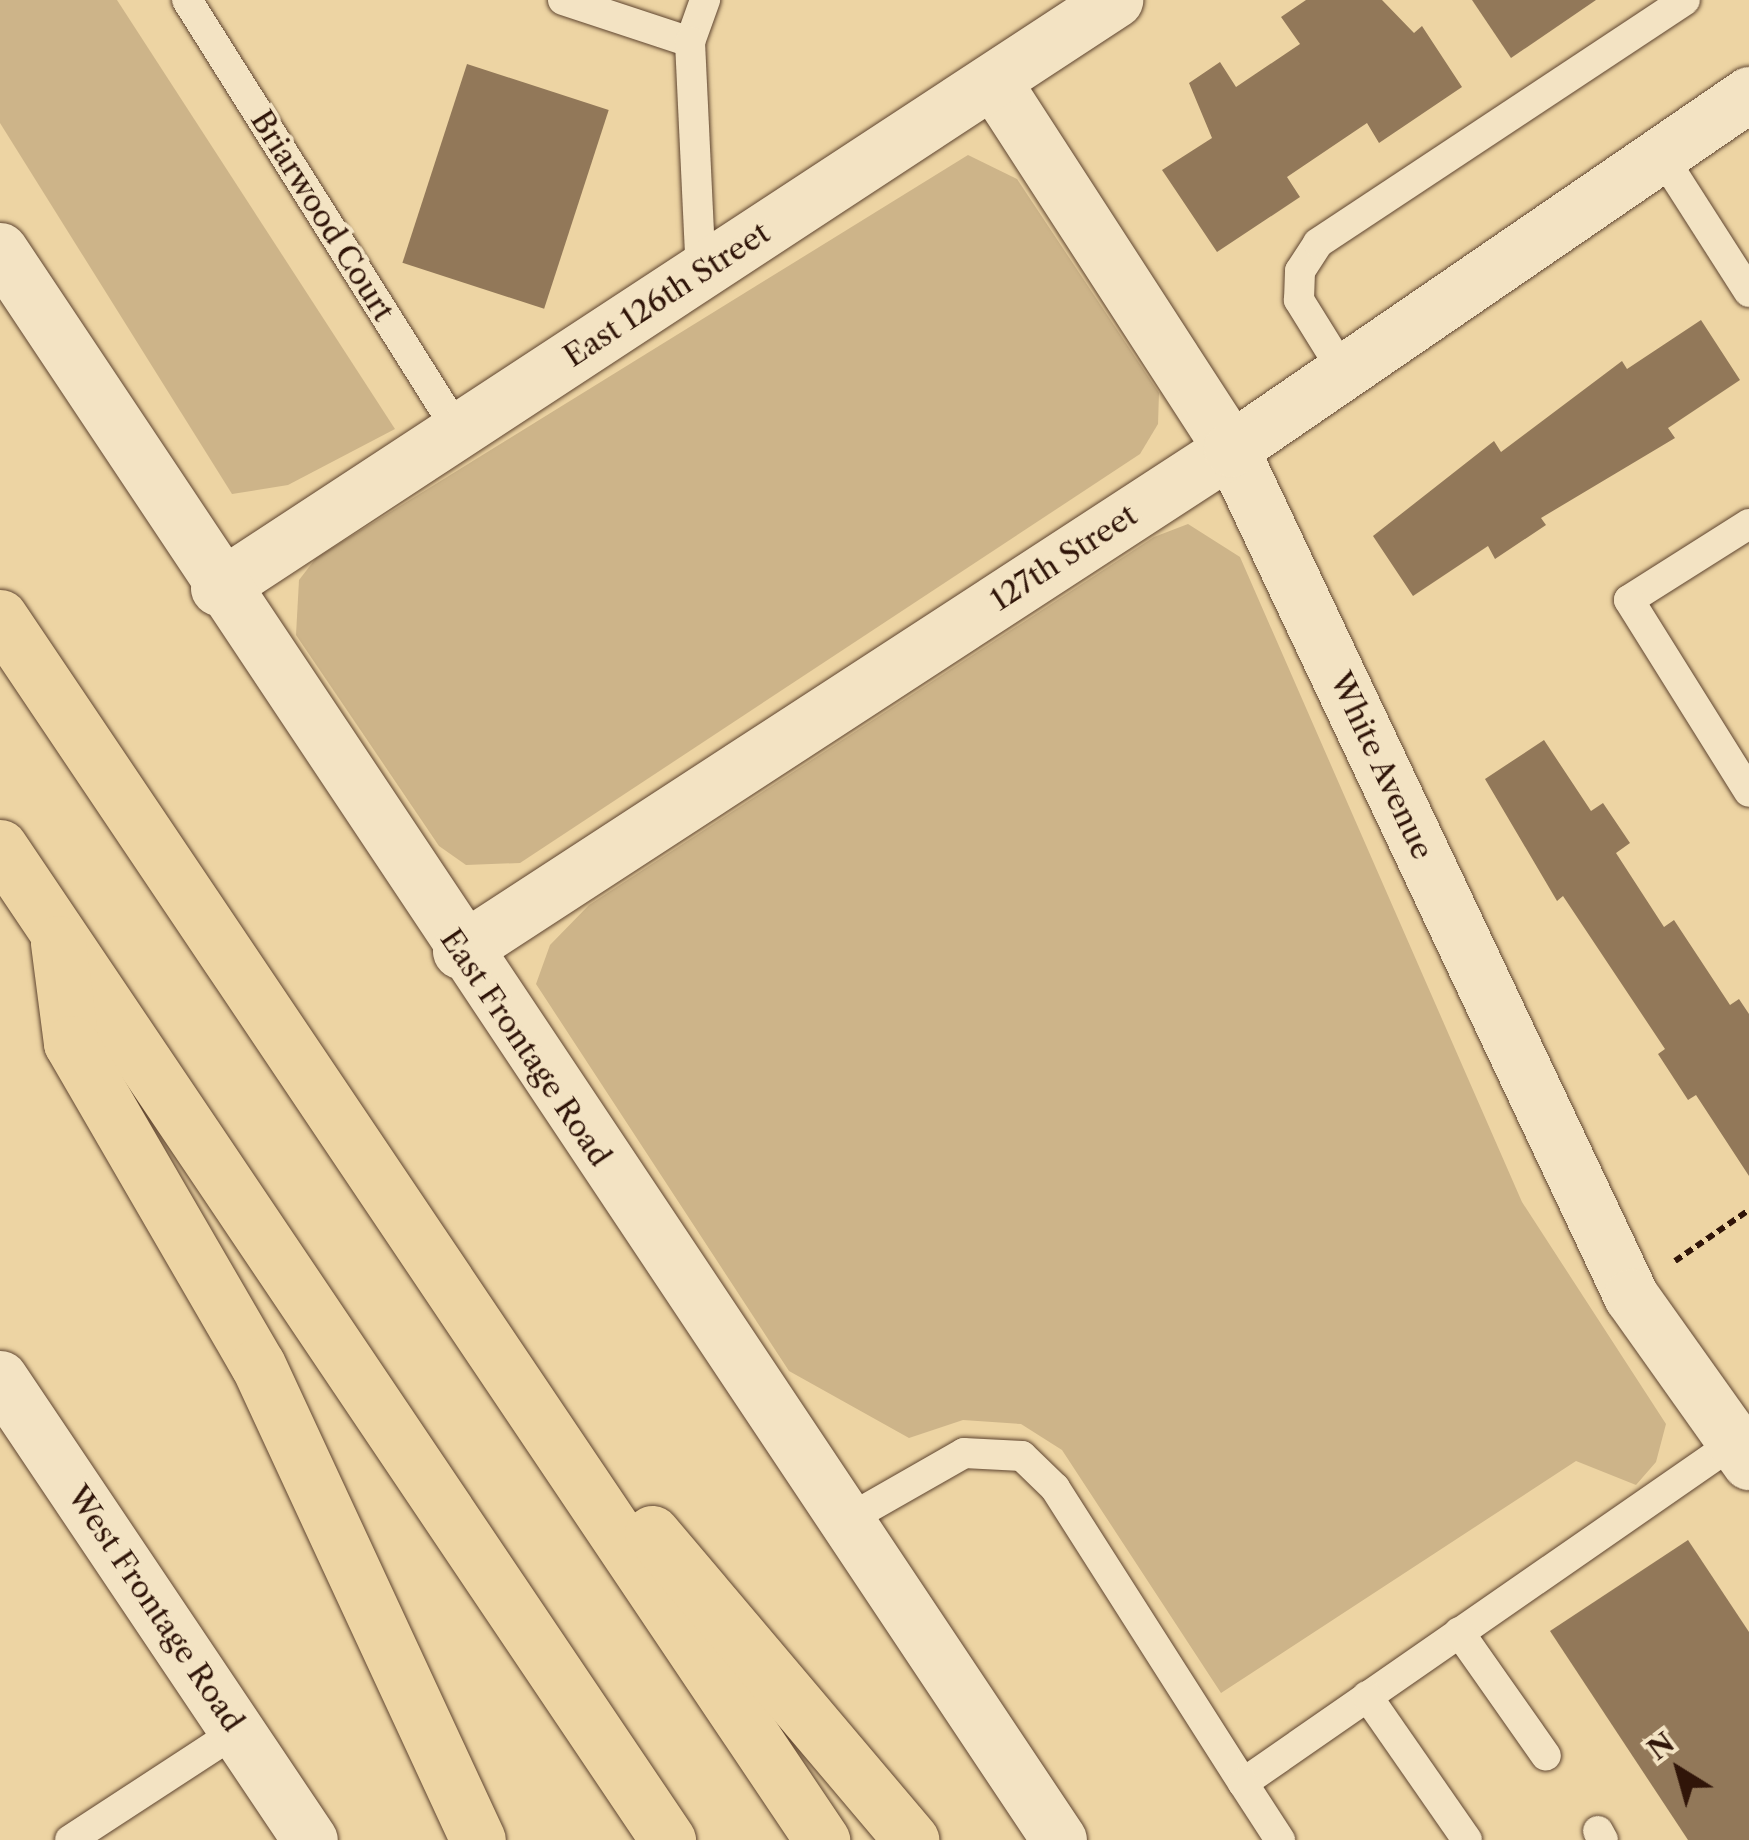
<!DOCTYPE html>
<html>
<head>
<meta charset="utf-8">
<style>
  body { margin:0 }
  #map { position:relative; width:1749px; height:1840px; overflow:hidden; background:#edd4a3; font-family:"Libre Caslon Text",serif }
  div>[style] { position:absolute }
  .green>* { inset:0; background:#cdb489 }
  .building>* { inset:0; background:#927859; transform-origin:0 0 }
  .path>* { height:6px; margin-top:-3px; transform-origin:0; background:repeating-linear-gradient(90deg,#301509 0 8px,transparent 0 13px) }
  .roads { filter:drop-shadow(0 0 2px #5f4530) drop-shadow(0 0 2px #5f4530) }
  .lane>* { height:30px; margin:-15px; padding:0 15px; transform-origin:15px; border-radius:15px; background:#f3e3c3 }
  .street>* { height:55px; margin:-27.5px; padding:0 27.5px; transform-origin:27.5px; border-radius:27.5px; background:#f3e3c3 }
  .secondary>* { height:55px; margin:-27.5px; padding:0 27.5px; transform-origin:27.5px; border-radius:27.5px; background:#f3e3c3 }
  .highway>* { height:55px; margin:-27.5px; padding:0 27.5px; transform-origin:27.5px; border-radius:27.5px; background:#edd4a3 }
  span { translate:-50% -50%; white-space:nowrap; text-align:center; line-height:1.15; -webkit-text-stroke:8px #f3e3c3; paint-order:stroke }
  .street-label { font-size:30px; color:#301509 }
  .north { position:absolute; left:1629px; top:1720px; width:100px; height:100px; -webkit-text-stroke:8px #f3e3c3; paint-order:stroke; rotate:323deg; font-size:28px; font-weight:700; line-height:40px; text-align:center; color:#301509 }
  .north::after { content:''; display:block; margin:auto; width:35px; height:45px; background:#301509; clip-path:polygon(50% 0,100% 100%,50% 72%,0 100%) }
</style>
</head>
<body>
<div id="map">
  <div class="green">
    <i style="clip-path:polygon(0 0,117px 0,395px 429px,288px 485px,232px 494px,0 123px)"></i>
    <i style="clip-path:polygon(968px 155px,1017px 179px,1159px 393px,1158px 424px,1140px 454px,520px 863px,466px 865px,439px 846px,296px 635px,299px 580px,316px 558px)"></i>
    <i style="clip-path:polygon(1188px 524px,1240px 557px,1522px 1202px,1666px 1424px,1656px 1462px,1636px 1485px,1576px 1461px,1221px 1693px,1062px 1450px,1021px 1424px,963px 1420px,909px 1438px,789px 1371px,536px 984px,550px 945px,589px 905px,1154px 537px)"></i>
  </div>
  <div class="building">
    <i style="clip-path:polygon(1306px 0,1382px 0,1414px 33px,1422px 26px,1462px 87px,1379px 143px,1367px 123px,1287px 177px,1300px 197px,1217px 252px,1162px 170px,1212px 138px,1189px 83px,1220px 62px,1236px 87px,1300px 44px,1281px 17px)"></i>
    <i style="clip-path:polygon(1472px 0,1596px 0,1511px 58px)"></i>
    <i style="left:467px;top:64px;width:149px;height:209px;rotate:18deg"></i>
    <i style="clip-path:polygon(1701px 320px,1740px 380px,1668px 428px,1675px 438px,1541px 518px,1546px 525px,1495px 559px,1488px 546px,1413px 596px,1373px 536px,1494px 441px,1501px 452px,1622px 361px,1627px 369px)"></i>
    <i style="clip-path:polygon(1544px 740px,1591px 811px,1603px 803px,1630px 843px,1616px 853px,1664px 927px,1674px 920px,1730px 1005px,1739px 999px,1749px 1014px,1749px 1176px,1696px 1095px,1688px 1100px,1658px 1054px,1665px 1049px,1563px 896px,1557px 901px,1485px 779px)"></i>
    <i style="clip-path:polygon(1688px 1540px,1749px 1632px,1749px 1840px,1688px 1840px,1550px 1631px)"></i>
  </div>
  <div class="path">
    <i style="left:1675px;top:1261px;width:90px;rotate:-34.6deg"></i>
  </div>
  <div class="roads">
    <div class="lane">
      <i style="left:187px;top:0;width:509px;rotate:57.84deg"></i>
      <i style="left:563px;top:0;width:134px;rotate:18.3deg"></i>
      <i style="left:690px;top:42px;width:45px;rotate:-70.3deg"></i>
      <i style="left:690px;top:42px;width:230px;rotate:87.3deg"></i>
      <i style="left:1660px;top:153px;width:165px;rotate:57.4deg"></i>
      <i style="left:1343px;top:371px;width:84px;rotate:-121.8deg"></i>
      <i style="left:1299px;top:300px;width:29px;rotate:-88deg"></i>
      <i style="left:1300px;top:271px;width:33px;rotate:-57deg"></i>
      <i style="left:1318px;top:243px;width:440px;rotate:-33.5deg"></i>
      <i style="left:1749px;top:524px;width:142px;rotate:147.7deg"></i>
      <i style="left:1629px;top:600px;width:226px;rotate:58deg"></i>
      <i style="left:845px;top:1521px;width:137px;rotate:-29.7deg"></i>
      <i style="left:964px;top:1453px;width:58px;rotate:3deg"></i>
      <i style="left:1022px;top:1456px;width:46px;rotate:44.1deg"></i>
      <i style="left:1055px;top:1488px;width:350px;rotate:57.5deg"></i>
      <i style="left:1243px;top:1783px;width:599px;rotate:-34.73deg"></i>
      <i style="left:1459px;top:1632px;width:151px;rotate:54.9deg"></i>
      <i style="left:1367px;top:1696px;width:175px;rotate:55.2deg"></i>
      <i style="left:1243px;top:1783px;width:68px;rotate:57deg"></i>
      <i style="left:1598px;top:1831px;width:10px;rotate:61deg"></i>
      <i style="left:70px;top:1840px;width:199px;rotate:-33.1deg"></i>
    </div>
    <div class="street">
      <i style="left:993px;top:81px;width:438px;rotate:57.1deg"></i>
      <i style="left:1231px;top:449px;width:937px;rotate:64.72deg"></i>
      <i style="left:1631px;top:1296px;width:204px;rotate:54.6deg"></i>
      <i style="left:218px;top:588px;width:1073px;rotate:-33.25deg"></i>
      <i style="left:460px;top:951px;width:920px;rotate:-33.07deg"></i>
      <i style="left:1231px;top:449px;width:628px;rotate:-34.42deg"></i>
    </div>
    <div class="secondary">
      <i style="left:0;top:250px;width:1910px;rotate:56.33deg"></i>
      <i style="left:0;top:1378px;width:556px;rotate:56.14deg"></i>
    </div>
    <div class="highway">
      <i style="left:0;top:617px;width:1474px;rotate:56.09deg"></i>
      <i style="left:0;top:847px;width:1197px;rotate:56.07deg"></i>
      <i style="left:58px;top:943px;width:101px;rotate:82.6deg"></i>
      <i style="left:71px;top:1043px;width:372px;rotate:59.9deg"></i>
      <i style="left:258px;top:1365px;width:523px;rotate:65.15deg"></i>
      <i style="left:652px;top:1533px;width:402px;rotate:49.8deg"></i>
    </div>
  </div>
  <div class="street-label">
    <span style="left:322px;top:216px;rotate:58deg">Briarwood Court</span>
    <span style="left:667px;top:295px;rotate:-33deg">East 126th Street</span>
    <span style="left:1064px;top:558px;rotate:-33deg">127th Street</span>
    <span style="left:1381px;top:766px;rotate:65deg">White Avenue</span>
    <span style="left:525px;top:1048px;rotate:56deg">East Frontage Road</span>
    <span style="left:155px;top:1609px;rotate:56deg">West Frontage Road</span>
  </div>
  <div class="north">N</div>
</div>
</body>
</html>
